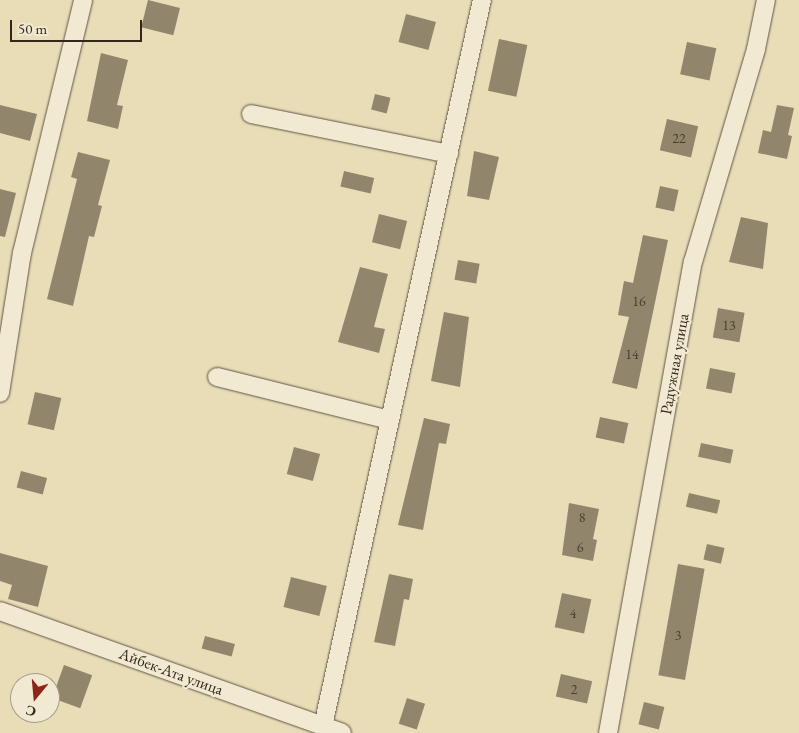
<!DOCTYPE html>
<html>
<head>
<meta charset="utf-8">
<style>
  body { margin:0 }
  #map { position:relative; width:799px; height:733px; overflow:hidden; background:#e9ddb8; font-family:"EB Garamond",serif }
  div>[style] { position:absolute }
  .building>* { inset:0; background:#91866c; transform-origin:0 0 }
  .roads { filter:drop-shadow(0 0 1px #605442) drop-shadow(0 0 1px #605442) }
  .minor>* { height:18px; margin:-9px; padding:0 9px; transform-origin:9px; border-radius:9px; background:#f1e9d1 }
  span { translate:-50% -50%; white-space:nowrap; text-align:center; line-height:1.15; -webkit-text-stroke:4.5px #f1e9d1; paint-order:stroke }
  .number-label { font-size:14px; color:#4a3f2e }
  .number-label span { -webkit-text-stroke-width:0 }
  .street-label { font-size:16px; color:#32271a }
  .north { position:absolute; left:10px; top:673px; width:50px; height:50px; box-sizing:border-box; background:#f1e9d1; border:1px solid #a59b88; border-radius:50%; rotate:197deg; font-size:14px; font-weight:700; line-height:20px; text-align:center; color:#32271a }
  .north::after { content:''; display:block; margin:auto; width:18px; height:22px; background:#8f2418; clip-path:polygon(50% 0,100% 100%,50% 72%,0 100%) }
  .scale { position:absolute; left:10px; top:20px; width:132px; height:22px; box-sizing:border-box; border:2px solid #32271a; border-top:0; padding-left:6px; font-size:15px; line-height:18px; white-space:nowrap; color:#32271a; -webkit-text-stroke:4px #f1e9d1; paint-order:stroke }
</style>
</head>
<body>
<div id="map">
  <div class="building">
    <i style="left:148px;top:0;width:33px;height:28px;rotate:14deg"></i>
    <i style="left:406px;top:14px;width:31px;height:29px;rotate:15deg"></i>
    <i style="left:499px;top:39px;width:29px;height:53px;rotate:12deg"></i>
    <i style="left:687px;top:42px;width:30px;height:33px;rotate:12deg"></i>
    <i style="clip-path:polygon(101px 53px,128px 60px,117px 105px,123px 106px,118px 129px,87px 121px)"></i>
    <i style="left:375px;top:94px;width:16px;height:16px;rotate:14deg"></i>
    <i style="clip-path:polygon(0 105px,37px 114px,30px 141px,0 133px)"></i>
    <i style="clip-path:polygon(777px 105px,794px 108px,788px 135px,792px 136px,787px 159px,758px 153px,763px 130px,771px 132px)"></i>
    <i style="left:667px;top:119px;width:32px;height:32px;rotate:13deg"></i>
    <i style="clip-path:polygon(474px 151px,499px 157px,489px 200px,467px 196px)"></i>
    <i style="clip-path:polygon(78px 152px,110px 160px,98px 205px,102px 206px,94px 237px,89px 236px,73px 306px,47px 299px,77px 179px,71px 177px)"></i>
    <i style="left:344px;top:171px;width:31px;height:16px;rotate:13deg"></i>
    <i style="left:660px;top:186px;width:19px;height:22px;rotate:12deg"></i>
    <i style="clip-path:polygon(0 189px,16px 193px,5px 237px,0 236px)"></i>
    <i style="left:379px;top:214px;width:29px;height:29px;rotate:14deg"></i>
    <i style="clip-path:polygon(741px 217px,768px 223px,763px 269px,729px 262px)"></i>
    <i style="clip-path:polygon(643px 235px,668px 240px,637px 389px,612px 383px,629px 317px,618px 315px,624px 281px,633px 283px)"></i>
    <i style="left:458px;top:260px;width:22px;height:20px;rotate:10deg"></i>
    <i style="clip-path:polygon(360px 267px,388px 274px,374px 327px,385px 329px,379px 353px,338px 342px)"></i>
    <i style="left:718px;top:308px;width:27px;height:30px;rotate:10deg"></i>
    <i style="clip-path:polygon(444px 312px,469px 317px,460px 387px,431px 381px)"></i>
    <i style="left:710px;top:368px;width:26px;height:21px;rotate:11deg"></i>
    <i style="left:35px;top:392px;width:27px;height:33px;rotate:13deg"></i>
    <i style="left:600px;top:417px;width:29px;height:21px;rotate:12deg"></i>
    <i style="clip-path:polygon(424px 418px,450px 424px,446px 444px,439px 443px,423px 530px,398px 525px)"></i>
    <i style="left:701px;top:443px;width:33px;height:14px;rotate:12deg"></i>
    <i style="left:294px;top:447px;width:27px;height:28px;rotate:15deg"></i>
    <i style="left:21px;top:471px;width:27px;height:17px;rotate:15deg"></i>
    <i style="left:689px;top:493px;width:32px;height:14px;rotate:13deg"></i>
    <i style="clip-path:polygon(569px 503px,599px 509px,593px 539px,597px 540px,593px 561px,562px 555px)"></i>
    <i style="left:707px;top:544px;width:18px;height:16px;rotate:13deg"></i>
    <i style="clip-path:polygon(0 553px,48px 566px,38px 607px,8px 599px,12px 585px,0 581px)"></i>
    <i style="left:678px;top:564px;width:27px;height:113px;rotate:10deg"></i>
    <i style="clip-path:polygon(389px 574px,413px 579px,409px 600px,404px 599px,395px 646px,374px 642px)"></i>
    <i style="left:291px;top:577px;width:37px;height:31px;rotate:14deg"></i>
    <i style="left:562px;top:593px;width:30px;height:35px;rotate:12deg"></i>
    <i style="left:205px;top:636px;width:31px;height:13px;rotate:15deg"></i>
    <i style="left:64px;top:665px;width:30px;height:35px;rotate:20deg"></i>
    <i style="left:561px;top:674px;width:32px;height:23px;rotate:13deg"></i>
    <i style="left:407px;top:698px;width:19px;height:27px;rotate:18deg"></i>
    <i style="left:644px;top:702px;width:21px;height:23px;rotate:14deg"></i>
  </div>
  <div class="roads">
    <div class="minor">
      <i style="left:251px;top:114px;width:202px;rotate:11.4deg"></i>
      <i style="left:217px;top:377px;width:178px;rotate:14deg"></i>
      <i style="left:0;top:393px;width:142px;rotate:-81.1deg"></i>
      <i style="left:22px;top:253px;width:260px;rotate:-76.4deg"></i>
      <i style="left:0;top:611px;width:363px;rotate:19.6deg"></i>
      <i style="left:323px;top:726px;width:743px;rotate:-77.65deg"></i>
      <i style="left:608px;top:733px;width:479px;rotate:-79.8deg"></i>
      <i style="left:693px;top:262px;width:222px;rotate:-73.5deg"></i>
      <i style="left:756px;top:49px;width:50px;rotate:-78.5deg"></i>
    </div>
  </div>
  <div class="number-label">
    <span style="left:679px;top:138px">22</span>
    <span style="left:639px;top:301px">16</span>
    <span style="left:729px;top:325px">13</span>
    <span style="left:632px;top:354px">14</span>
    <span style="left:582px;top:517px">8</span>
    <span style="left:580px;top:547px">6</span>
    <span style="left:573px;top:613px">4</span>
    <span style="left:678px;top:635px">3</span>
    <span style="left:574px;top:689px">2</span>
  </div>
  <div class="street-label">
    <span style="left:675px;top:364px;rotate:-80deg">Радужная улица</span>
    <span style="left:171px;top:672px;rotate:20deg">Айбек-Ата улица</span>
  </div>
  <div class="north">С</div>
  <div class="scale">50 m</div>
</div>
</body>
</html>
